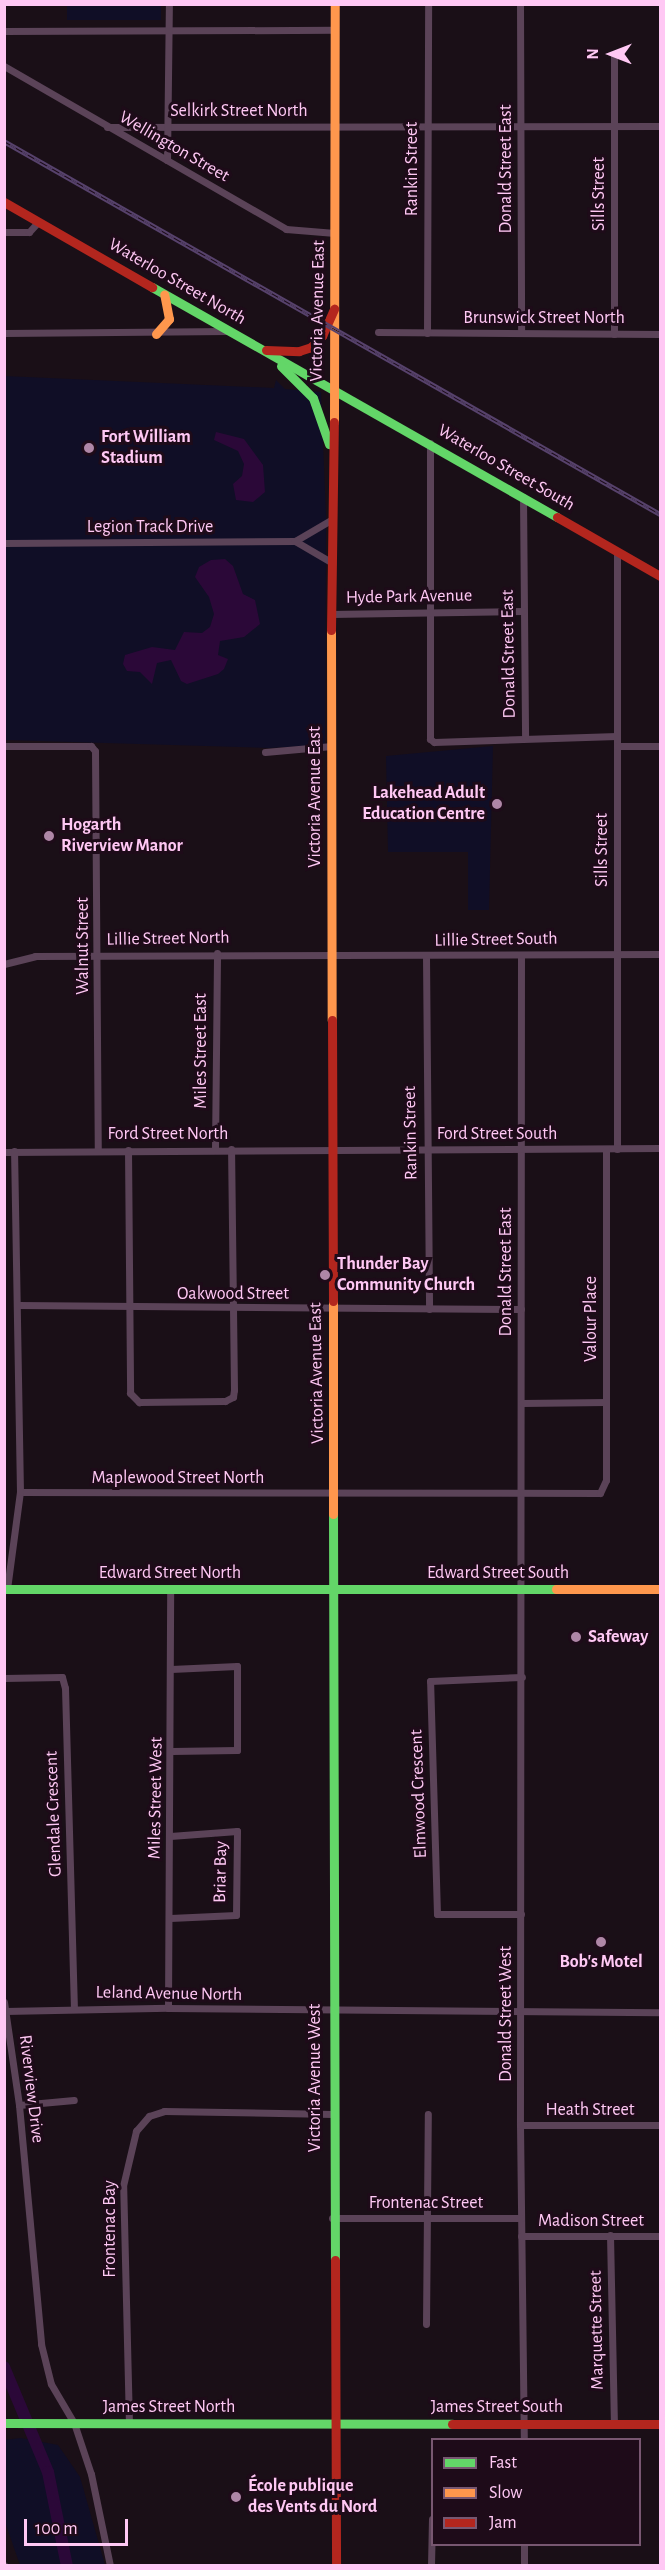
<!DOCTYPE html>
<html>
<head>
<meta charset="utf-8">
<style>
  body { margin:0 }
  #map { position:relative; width:665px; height:2570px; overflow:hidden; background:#1a0f17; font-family:"Alegreya Sans",sans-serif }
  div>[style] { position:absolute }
  .green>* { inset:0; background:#100e26; transform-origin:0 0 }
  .water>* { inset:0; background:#2b0838 }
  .river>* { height:12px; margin:-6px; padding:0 6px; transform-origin:6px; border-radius:6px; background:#2b0838 }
  .street>* { height:7px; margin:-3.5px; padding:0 3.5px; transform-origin:3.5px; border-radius:3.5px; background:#5b4358 }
  .fast>* { height:9px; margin:-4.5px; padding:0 4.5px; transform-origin:4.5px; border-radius:4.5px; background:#63d668 }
  .slow>* { height:9px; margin:-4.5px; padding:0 4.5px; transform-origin:4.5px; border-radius:4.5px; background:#ff974d }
  .jam>* { height:9px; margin:-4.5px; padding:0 4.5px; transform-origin:4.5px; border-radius:4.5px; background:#b3261e }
  .rail>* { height:4.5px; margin-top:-2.25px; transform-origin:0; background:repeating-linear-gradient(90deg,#1e0b19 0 7px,#57426c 0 14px); box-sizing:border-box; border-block:2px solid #57426c }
  .dots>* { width:16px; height:16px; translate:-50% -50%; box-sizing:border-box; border:3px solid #1e0b19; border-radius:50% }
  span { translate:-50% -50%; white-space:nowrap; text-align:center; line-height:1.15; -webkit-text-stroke:6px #1e0b19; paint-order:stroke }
  .street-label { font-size:18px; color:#ffc8f4 }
  .poi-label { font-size:18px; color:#ffc8f4; font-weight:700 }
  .left { translate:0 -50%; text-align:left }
  .right { translate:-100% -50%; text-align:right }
  .frame { position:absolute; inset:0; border:6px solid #ffc8f4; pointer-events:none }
  .legend { position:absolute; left:431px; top:2438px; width:210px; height:108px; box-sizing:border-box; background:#1e0b19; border:2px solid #785771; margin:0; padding:8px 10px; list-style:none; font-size:18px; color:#ffc8f4 }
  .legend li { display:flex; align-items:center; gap:12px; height:30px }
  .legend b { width:30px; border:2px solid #785771 }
  .north { position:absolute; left:581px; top:24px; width:60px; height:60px; -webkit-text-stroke:4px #1e0b19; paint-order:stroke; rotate:270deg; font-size:16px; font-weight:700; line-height:24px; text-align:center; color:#ffc8f4 }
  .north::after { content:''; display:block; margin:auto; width:21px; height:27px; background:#ffc8f4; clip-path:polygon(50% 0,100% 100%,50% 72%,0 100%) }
  .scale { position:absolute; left:24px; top:2519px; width:104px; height:27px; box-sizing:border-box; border:3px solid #ffc8f4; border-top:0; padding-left:8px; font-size:18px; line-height:21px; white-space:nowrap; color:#ffc8f4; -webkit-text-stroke:4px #1e0b19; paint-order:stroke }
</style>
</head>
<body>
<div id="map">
  <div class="green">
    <i style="left:67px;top:5px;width:94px;height:15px"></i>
    <i style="clip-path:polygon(4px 376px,274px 388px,276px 380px,285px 389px,321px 392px,326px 517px,325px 745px,269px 748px,5px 740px)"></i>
    <i style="clip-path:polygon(493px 746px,489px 910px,468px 910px,468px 852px,388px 852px,386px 756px)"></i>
    <i style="clip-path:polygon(21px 2438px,58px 2445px,80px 2477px,105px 2565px,20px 2565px,5px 2522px,4px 2440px)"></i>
  </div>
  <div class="water">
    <i style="clip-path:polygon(216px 432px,244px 439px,263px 465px,265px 492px,253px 502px,236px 500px,233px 484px,242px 476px,244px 464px,238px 451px,214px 440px)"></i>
    <i style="clip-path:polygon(225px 559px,233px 566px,243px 594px,255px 600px,260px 624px,244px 637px,220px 641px,218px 655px,228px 659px,224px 669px,218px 674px,187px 684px,181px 681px,171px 660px,157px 663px,152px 684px,140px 672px,127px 671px,123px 664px,125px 655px,152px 647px,175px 650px,184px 632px,202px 633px,210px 627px,214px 614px,209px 597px,195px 577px,199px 567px,211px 560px)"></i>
  </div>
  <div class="river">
    <i style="left:4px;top:2367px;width:114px;rotate:67.3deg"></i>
    <i style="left:48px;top:2472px;width:96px;rotate:78.6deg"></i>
  </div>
  <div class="street">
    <i style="left:520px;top:4px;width:329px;rotate:89.8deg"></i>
    <i style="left:4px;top:31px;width:331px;rotate:-0.2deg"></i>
    <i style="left:4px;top:66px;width:326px;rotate:30deg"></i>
    <i style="left:286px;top:229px;width:49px;rotate:4.7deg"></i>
    <i style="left:107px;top:127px;width:553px;rotate:-0.1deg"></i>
    <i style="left:167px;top:160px;width:156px;rotate:-89.3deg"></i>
    <i style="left:4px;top:232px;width:25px"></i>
    <i style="left:29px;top:232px;width:13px;rotate:-48deg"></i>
    <i style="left:378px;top:332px;width:282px;rotate:0.4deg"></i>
    <i style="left:4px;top:333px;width:225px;rotate:-0.5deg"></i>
    <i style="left:427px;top:333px;width:329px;rotate:-89.8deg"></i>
    <i style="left:614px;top:334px;width:279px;rotate:-90deg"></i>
    <i style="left:430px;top:443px;width:296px;rotate:90deg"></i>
    <i style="left:430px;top:739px;width:5px;rotate:37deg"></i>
    <i style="left:434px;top:742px;width:183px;rotate:-1.9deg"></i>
    <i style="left:523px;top:497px;width:241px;rotate:89.5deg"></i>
    <i style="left:295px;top:541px;width:42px;rotate:30.3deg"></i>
    <i style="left:4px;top:543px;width:291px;rotate:-0.4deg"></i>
    <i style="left:295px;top:541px;width:42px;rotate:-30.3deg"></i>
    <i style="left:617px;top:551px;width:598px;rotate:90deg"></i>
    <i style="left:331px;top:614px;width:192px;rotate:-0.9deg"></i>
    <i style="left:4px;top:746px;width:87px"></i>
    <i style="left:91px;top:746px;width:6px;rotate:51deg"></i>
    <i style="left:95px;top:751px;width:399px;rotate:89.6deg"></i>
    <i style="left:617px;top:746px;width:43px"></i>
    <i style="left:265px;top:752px;width:67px;rotate:-5.1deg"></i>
    <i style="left:521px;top:955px;width:1170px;rotate:90.05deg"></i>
    <i style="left:520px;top:2125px;width:315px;rotate:89.3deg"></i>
    <i style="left:426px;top:956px;width:353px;rotate:89.5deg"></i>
    <i style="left:4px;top:964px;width:32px;rotate:-14deg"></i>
    <i style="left:35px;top:956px;width:625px;rotate:-0.18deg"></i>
    <i style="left:215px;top:1149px;width:196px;rotate:-89.4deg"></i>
    <i style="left:128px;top:1150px;width:243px;rotate:89.5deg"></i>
    <i style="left:130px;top:1393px;width:13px;rotate:45deg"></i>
    <i style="left:139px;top:1402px;width:86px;rotate:-0.7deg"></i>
    <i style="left:225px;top:1401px;width:9px;rotate:-27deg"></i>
    <i style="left:233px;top:1397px;width:7px;rotate:-82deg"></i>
    <i style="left:234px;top:1390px;width:241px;rotate:-90.7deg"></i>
    <i style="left:4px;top:1152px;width:656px;rotate:-0.35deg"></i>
    <i style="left:18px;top:1305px;width:503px;rotate:0.46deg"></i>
    <i style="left:522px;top:1403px;width:84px;rotate:-0.7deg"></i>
    <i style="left:20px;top:1492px;width:580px;rotate:0.1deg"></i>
    <i style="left:600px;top:1493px;width:14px;rotate:-65deg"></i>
    <i style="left:606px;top:1480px;width:331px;rotate:-90deg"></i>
    <i style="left:7px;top:1589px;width:98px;rotate:-82.4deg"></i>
    <i style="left:20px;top:1492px;width:341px;rotate:-91deg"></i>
    <i style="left:171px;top:1669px;width:66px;rotate:-2.6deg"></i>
    <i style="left:237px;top:1666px;width:84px;rotate:90deg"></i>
    <i style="left:237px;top:1750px;width:65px;rotate:179.1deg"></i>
    <i style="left:4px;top:1678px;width:58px;rotate:-1deg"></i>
    <i style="left:62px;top:1677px;width:11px;rotate:75deg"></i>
    <i style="left:65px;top:1688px;width:320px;rotate:88.4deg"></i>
    <i style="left:521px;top:1914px;width:84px;rotate:180deg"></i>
    <i style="left:437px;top:1914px;width:233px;rotate:-91.7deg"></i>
    <i style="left:430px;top:1681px;width:92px;rotate:-2.5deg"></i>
    <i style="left:170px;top:1918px;width:66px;rotate:-2.6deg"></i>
    <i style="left:236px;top:1915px;width:84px;rotate:-89.3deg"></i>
    <i style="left:237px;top:1831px;width:67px;rotate:175.7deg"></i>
    <i style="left:4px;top:2002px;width:104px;rotate:81.7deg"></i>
    <i style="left:19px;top:2105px;width:240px;rotate:84.7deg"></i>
    <i style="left:41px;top:2344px;width:41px;rotate:76deg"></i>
    <i style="left:51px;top:2384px;width:45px;rotate:59.5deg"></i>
    <i style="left:74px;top:2423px;width:54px;rotate:71.6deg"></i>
    <i style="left:91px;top:2474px;width:94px;rotate:78.3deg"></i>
    <i style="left:168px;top:2008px;width:419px;rotate:-89.7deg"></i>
    <i style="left:5px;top:2011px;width:163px;rotate:-1.1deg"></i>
    <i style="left:168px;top:2008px;width:492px;rotate:0.5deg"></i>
    <i style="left:19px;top:2105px;width:55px;rotate:-5.2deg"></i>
    <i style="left:520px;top:2125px;width:140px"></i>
    <i style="left:332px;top:2218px;width:189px"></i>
    <i style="left:610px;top:2235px;width:189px;rotate:88.8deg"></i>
    <i style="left:521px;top:2236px;width:139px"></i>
    <i style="left:426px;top:2324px;width:210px;rotate:-89.5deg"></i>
    <i style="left:129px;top:2424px;width:238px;rotate:-91.4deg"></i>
    <i style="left:123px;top:2186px;width:57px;rotate:-76.7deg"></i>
    <i style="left:136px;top:2131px;width:20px;rotate:-49deg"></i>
    <i style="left:149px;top:2116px;width:16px;rotate:-18deg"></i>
    <i style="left:164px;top:2111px;width:168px;rotate:1deg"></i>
    <i style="left:524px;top:2544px;width:22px;rotate:90deg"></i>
    <i style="left:4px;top:2565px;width:1px;rotate:45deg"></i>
    <i style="left:431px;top:2566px;width:47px;rotate:-88.8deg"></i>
  </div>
  <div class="fast">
    <i style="left:152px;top:287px;width:466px;rotate:29.6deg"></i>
    <i style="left:281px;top:366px;width:45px;rotate:45deg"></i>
    <i style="left:313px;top:398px;width:49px;rotate:70.8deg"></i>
    <i style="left:333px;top:1514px;width:746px;rotate:89.85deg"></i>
    <i style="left:4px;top:1589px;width:552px"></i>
    <i style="left:4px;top:2423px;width:448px;rotate:0.1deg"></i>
  </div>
  <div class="slow">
    <i style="left:156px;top:334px;width:20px;rotate:-49deg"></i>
    <i style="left:169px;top:319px;width:25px;rotate:-101deg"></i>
    <i style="left:334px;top:422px;width:418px;rotate:-89.9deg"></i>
    <i style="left:331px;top:630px;width:390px;rotate:89.9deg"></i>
    <i style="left:333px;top:1301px;width:213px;rotate:90deg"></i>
    <i style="left:556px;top:1589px;width:104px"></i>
  </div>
  <div class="jam">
    <i style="left:4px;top:202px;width:171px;rotate:29.9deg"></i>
    <i style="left:266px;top:350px;width:33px;rotate:2deg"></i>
    <i style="left:299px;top:351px;width:13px;rotate:-18deg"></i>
    <i style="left:311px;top:347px;width:16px;rotate:-45deg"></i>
    <i style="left:322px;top:336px;width:30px;rotate:-66deg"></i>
    <i style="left:557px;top:517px;width:119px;rotate:29.8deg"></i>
    <i style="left:331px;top:630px;width:208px;rotate:-89.2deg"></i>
    <i style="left:332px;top:1020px;width:281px;rotate:89.8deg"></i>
    <i style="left:335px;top:2260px;width:306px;rotate:89.8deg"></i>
    <i style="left:452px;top:2424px;width:208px"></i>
  </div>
  <div class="rail">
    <i style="left:4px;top:141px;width:755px;rotate:29.62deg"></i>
  </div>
  <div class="dots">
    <i style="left:89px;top:448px;background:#af87a7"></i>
    <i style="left:497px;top:804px;background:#af87a7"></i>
    <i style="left:49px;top:836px;background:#af87a7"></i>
    <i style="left:325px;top:1275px;background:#af87a7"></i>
    <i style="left:576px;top:1637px;background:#af87a7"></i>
    <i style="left:601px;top:1942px;background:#af87a7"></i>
    <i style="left:236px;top:2497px;background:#af87a7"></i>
  </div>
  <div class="street-label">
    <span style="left:239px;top:111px">Selkirk Street North</span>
    <span style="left:174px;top:147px;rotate:30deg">Wellington Street</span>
    <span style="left:412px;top:169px;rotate:-90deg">Rankin Street</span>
    <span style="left:506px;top:169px;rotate:-90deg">Donald Street East</span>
    <span style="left:599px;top:194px;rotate:-90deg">Sills Street</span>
    <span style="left:177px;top:282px;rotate:30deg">Waterloo Street North</span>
    <span style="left:318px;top:311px;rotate:-89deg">Victoria Avenue East</span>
    <span style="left:544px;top:318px">Brunswick Street North</span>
    <span style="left:506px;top:468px;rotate:30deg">Waterloo Street South</span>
    <span style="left:150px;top:527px">Legion Track Drive</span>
    <span style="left:409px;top:597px;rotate:-1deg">Hyde Park Avenue</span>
    <span style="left:509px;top:654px;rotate:-91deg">Donald Street East</span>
    <span style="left:315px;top:797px;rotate:-90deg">Victoria Avenue East</span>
    <span style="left:602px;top:850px;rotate:-90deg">Sills Street</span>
    <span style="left:168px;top:939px;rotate:-1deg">Lillie Street North</span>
    <span style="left:496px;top:940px;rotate:-1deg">Lillie Street South</span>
    <span style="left:83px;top:946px;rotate:-90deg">Walnut Street</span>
    <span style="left:201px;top:1051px;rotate:-90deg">Miles Street East</span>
    <span style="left:411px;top:1133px;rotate:-91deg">Rankin Street</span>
    <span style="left:168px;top:1134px">Ford Street North</span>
    <span style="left:497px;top:1134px">Ford Street South</span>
    <span style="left:506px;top:1272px;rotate:-90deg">Donald Street East</span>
    <span style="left:233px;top:1294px">Oakwood Street</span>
    <span style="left:591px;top:1319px;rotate:-90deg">Valour Place</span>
    <span style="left:317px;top:1373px;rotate:-91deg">Victoria Avenue East</span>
    <span style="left:178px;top:1478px">Maplewood Street North</span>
    <span style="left:170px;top:1573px">Edward Street North</span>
    <span style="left:498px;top:1573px">Edward Street South</span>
    <span style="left:419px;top:1794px;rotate:-92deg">Elmwood Crescent</span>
    <span style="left:156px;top:1798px;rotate:-89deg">Miles Street West</span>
    <span style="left:54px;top:1814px;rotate:-92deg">Glendale Crescent</span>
    <span style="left:221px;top:1872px;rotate:-89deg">Briar Bay</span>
    <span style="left:169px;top:1994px;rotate:1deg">Leland Avenue North</span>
    <span style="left:506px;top:2014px;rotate:-90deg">Donald Street West</span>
    <span style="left:315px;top:2078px;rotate:-90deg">Victoria Avenue West</span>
    <span style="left:31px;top:2089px;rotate:83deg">Riverview Drive</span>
    <span style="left:590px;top:2110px">Heath Street</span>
    <span style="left:426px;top:2203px">Frontenac Street</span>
    <span style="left:591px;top:2221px">Madison Street</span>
    <span style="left:110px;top:2229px;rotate:-90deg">Frontenac Bay</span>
    <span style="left:597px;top:2330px;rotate:-91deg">Marquette Street</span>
    <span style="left:169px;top:2407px">James Street North</span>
    <span style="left:497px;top:2407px">James Street South</span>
  </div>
  <div class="poi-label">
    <span class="left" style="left:101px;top:448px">Fort William<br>Stadium</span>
    <span class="right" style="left:485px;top:804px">Lakehead Adult<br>Education Centre</span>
    <span class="left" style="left:61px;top:836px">Hogarth<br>Riverview Manor</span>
    <span class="left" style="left:337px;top:1275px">Thunder Bay<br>Community Church</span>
    <span class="left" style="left:588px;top:1637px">Safeway</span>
    <span style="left:601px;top:1962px">Bob's Motel</span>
    <span class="left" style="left:248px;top:2497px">École publique<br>des Vents du Nord</span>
  </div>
  <div class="frame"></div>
  <ul class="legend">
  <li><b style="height:8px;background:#63d668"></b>Fast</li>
  <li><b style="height:8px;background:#ff974d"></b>Slow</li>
  <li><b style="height:8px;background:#b3261e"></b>Jam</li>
  </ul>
  <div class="north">N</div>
  <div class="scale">100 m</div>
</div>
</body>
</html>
